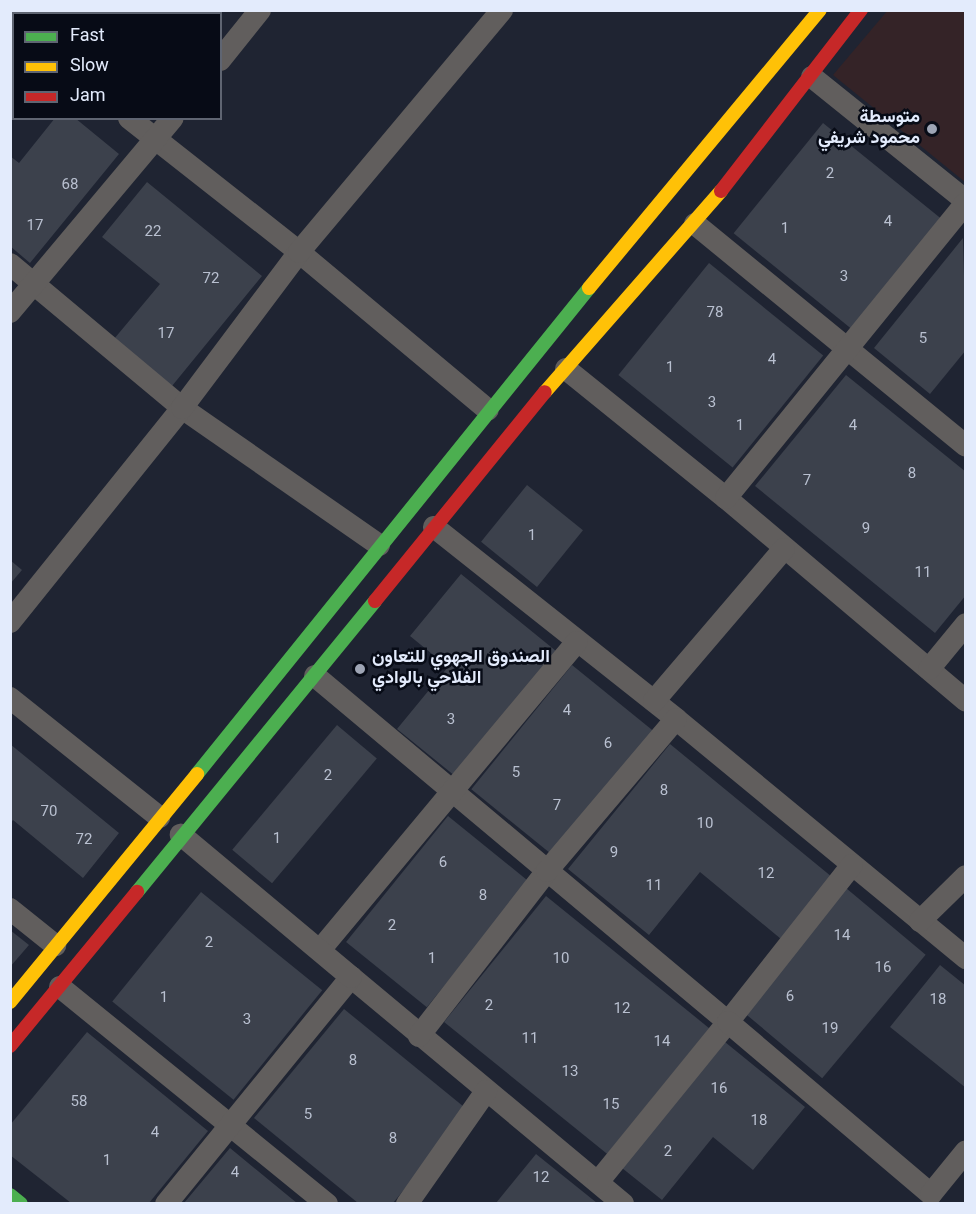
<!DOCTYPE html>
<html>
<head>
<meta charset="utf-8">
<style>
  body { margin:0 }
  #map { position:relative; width:976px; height:1214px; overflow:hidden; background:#1f2432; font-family:Georgia,Vazirmatn,serif }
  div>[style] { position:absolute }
  .education>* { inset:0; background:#342327 }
  .building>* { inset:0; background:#3c414c; transform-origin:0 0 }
  .street>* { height:22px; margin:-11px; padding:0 11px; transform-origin:11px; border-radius:11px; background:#615e5d }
  .fast>* { height:14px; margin:-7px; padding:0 7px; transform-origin:7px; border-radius:7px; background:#4caf50 }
  .slow>* { height:14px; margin:-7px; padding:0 7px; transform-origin:7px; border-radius:7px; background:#ffc107 }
  .jam>* { height:14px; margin:-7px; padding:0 7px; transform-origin:7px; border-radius:7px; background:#c62828 }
  .dots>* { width:16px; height:16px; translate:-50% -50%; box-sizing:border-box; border:3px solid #070b16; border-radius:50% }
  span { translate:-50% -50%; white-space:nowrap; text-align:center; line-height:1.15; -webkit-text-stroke:5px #070b16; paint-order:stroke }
  .number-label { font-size:15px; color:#b9c0d0 }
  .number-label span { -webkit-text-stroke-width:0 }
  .poi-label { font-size:18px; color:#e3ebfc; font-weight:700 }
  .right { translate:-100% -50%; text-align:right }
  .left { translate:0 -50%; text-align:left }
  .frame { position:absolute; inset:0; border:12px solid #e3ebfc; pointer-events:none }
  .legend { position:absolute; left:12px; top:12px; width:210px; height:108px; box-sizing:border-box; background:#070b16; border:2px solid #5f6572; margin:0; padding:8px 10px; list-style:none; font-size:18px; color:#e3ebfc }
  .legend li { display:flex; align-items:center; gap:12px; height:30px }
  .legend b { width:30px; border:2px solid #5f6572 }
</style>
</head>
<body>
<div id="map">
  <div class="education">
    <i style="clip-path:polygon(888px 10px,965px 11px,965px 182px,833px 75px)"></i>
  </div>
  <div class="building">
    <i style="left:43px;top:10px;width:110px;height:5px"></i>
    <i style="clip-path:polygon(55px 118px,75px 118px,119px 154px,30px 263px,10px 246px,10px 156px,19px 163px)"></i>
    <i style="left:823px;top:123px;width:151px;height:142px;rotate:39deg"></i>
    <i style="clip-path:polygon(147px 182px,262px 276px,172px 386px,114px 339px,160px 284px,102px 237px)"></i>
    <i style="clip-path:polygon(963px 238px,966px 350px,930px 394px,874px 348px)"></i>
    <i style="left:709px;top:263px;width:147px;height:144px;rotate:39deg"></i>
    <i style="clip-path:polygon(846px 375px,966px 472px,966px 595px,935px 633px,755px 486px)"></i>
    <i style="left:527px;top:485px;width:72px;height:73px;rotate:39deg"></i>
    <i style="clip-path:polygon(10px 560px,22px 570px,10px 584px)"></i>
    <i style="clip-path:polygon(461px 574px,556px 651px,455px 776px,397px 729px,448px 667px,410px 636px)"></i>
    <i style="left:572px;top:665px;width:104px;height:160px;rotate:39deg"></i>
    <i style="left:337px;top:725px;width:52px;height:163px;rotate:40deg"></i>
    <i style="clip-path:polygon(10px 744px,119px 833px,83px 878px,13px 820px,10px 824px)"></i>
    <i style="clip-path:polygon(670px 744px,832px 877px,781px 939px,700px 872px,649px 935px,568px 869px)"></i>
    <i style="left:448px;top:816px;width:104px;height:162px;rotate:39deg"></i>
    <i style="left:846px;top:888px;width:104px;height:161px;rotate:40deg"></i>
    <i style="left:201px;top:892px;width:156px;height:141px;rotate:39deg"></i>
    <i style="left:546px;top:896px;width:210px;height:162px;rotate:39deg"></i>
    <i style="clip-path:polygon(10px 930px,29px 945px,10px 967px)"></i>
    <i style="clip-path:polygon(940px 965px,966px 986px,966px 1088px,890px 1027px)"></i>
    <i style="clip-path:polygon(344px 1009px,469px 1111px,393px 1203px,358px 1203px,254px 1118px)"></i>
    <i style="clip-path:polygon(87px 1032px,208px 1131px,149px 1203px,71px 1203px,10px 1155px,10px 1125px)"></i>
    <i style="clip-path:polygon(725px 1042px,805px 1107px,753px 1170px,713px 1137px,662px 1200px,622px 1168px)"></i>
    <i style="clip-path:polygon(230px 1148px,292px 1199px,297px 1203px,184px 1203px)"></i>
    <i style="clip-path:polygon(536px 1154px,597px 1203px,496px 1203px)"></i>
  </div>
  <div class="street">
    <i style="left:10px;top:24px;width:4px;rotate:27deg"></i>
    <i style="left:220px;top:60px;width:64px;rotate:-51.3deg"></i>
    <i style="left:812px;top:77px;width:198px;rotate:38.8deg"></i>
    <i style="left:129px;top:118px;width:216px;rotate:38.2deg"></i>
    <i style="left:299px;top:252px;width:246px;rotate:39.9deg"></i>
    <i style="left:695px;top:224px;width:350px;rotate:39.3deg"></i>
    <i style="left:10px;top:264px;width:224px;rotate:39.9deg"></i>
    <i style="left:182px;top:408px;width:240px;rotate:34.8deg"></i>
    <i style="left:10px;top:312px;width:253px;rotate:-50deg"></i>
    <i style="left:566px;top:369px;width:206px;rotate:38.9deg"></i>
    <i style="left:726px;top:498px;width:314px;rotate:40.2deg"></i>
    <i style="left:726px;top:498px;width:380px;rotate:-50.9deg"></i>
    <i style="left:434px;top:527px;width:309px;rotate:38.4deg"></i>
    <i style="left:676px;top:719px;width:376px;rotate:39.5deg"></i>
    <i style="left:10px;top:622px;width:275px;rotate:-51.2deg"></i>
    <i style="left:182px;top:408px;width:195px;rotate:-53.1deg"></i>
    <i style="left:299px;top:252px;width:316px;rotate:-50deg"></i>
    <i style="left:929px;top:669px;width:58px;rotate:-50.6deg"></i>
    <i style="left:315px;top:676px;width:539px;rotate:39.96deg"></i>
    <i style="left:728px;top:1022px;width:200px;rotate:-51.7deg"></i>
    <i style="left:10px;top:698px;width:191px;rotate:38.6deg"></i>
    <i style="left:654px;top:701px;width:200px;rotate:-49.5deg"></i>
    <i style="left:10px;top:909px;width:58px;rotate:38.7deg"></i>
    <i style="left:920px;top:921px;width:64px;rotate:-44.4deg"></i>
    <i style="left:320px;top:950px;width:401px;rotate:-50.2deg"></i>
    <i style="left:351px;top:977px;width:354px;rotate:39.8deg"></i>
    <i style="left:60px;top:987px;width:344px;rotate:39.1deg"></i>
    <i style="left:419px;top:1036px;width:209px;rotate:-52.2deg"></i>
    <i style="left:547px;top:871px;width:199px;rotate:-49.7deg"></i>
    <i style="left:598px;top:1182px;width:206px;rotate:-50.9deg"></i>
    <i style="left:728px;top:1022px;width:266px;rotate:40.3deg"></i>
    <i style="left:931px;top:1194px;width:55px;rotate:-50.9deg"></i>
    <i style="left:166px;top:1204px;width:293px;rotate:-50.8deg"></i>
    <i style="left:351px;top:977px;width:222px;rotate:-140.1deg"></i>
    <i style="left:407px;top:1204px;width:138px;rotate:-55deg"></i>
  </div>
  <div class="fast">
    <i style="left:197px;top:774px;width:624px;rotate:-51.11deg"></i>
    <i style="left:137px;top:892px;width:376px;rotate:-50.7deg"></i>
    <i style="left:10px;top:1195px;width:14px;rotate:39deg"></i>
  </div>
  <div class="slow">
    <i style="left:589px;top:288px;width:361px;rotate:-50.3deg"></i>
    <i style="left:545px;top:392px;width:267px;rotate:-48.8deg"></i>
    <i style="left:10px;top:1002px;width:295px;rotate:-50.6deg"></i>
  </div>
  <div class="jam">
    <i style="left:721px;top:191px;width:229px;rotate:-52.3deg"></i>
    <i style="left:375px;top:601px;width:269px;rotate:-50.9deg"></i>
    <i style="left:10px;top:1046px;width:200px;rotate:-50.5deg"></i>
  </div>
  <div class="dots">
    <i style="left:932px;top:129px;background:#9ea5b5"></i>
    <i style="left:360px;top:669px;background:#9ea5b5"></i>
  </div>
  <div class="number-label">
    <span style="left:830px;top:175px">2</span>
    <span style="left:70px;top:186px">68</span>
    <span style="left:888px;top:223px">4</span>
    <span style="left:35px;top:227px">17</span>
    <span style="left:785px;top:230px">1</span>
    <span style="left:153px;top:233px">22</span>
    <span style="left:844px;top:278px">3</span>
    <span style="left:211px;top:280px">72</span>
    <span style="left:715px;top:314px">78</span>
    <span style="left:166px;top:335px">17</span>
    <span style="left:923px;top:340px">5</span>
    <span style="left:772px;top:361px">4</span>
    <span style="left:670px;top:369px">1</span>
    <span style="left:712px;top:404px">3</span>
    <span style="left:740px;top:427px">1</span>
    <span style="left:853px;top:427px">4</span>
    <span style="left:912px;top:475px">8</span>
    <span style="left:807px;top:482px">7</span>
    <span style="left:866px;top:530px">9</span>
    <span style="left:532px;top:537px">1</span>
    <span style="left:923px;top:574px">11</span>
    <span style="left:567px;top:712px">4</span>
    <span style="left:451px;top:721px">3</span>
    <span style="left:608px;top:745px">6</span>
    <span style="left:516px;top:774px">5</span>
    <span style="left:328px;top:777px">2</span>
    <span style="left:664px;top:792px">8</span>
    <span style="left:557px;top:807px">7</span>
    <span style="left:49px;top:813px">70</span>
    <span style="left:705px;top:825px">10</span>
    <span style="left:277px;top:840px">1</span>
    <span style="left:84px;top:841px">72</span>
    <span style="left:614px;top:854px">9</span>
    <span style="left:443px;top:864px">6</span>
    <span style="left:766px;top:875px">12</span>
    <span style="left:654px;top:887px">11</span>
    <span style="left:483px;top:897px">8</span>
    <span style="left:392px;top:927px">2</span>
    <span style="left:842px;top:937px">14</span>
    <span style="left:209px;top:944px">2</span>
    <span style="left:432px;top:960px">1</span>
    <span style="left:561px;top:960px">10</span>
    <span style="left:883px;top:969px">16</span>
    <span style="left:790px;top:998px">6</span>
    <span style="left:164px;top:999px">1</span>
    <span style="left:938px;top:1001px">18</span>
    <span style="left:489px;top:1007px">2</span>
    <span style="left:622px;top:1010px">12</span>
    <span style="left:247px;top:1021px">3</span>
    <span style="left:830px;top:1030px">19</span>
    <span style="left:530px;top:1040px">11</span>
    <span style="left:662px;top:1043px">14</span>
    <span style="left:353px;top:1062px">8</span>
    <span style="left:570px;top:1073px">13</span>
    <span style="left:719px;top:1090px">16</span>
    <span style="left:79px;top:1103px">58</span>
    <span style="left:611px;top:1106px">15</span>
    <span style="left:308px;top:1116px">5</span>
    <span style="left:759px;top:1122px">18</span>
    <span style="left:155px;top:1134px">4</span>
    <span style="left:393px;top:1140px">8</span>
    <span style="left:668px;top:1153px">2</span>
    <span style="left:107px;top:1162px">1</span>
    <span style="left:235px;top:1174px">4</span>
    <span style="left:541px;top:1179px">12</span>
  </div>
  <div class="poi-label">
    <span class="right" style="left:920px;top:129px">متوسطة<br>محمود شريفي</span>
    <span class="left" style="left:372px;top:669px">الصندوق الجهوي للتعاون<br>الفلاحي بالوادي</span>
  </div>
  <div class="frame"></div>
  <ul class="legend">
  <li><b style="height:8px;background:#4caf50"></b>Fast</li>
  <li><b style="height:8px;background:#ffc107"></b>Slow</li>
  <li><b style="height:8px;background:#c62828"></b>Jam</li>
  </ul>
</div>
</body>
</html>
